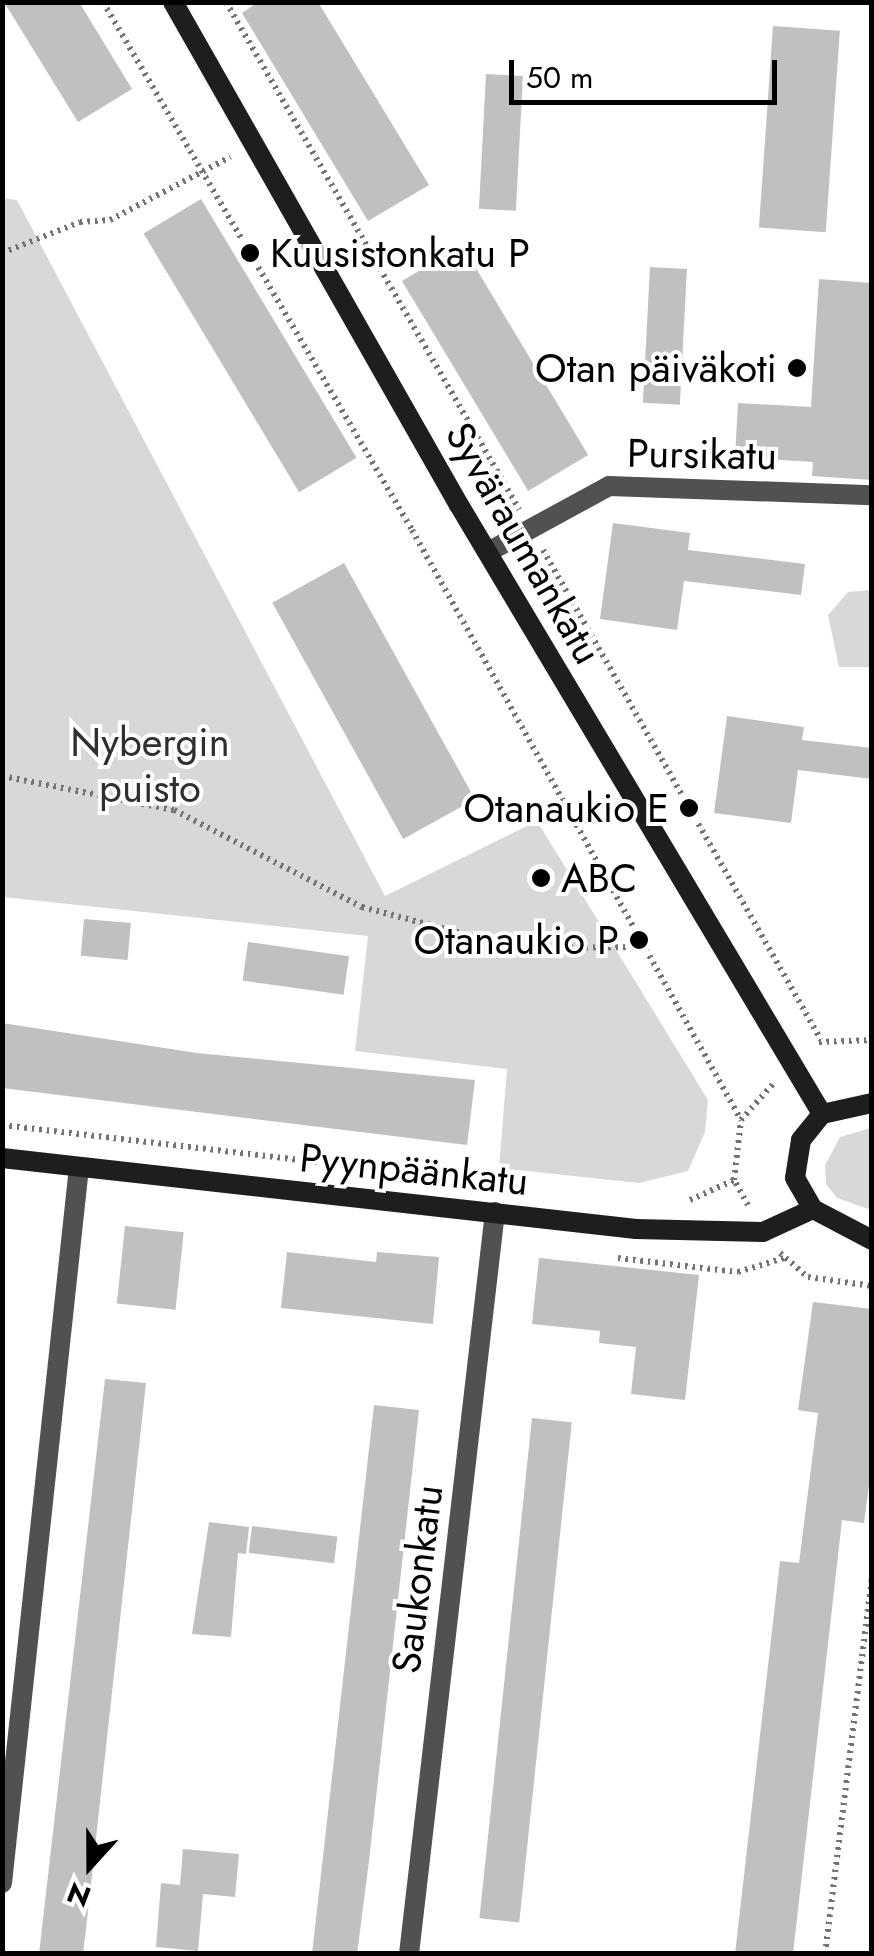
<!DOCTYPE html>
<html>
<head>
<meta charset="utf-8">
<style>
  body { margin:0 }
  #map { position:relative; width:874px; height:1956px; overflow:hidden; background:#fff; font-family:Jost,sans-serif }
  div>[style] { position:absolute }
  .green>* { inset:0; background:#d8d8d8 }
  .building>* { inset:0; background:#c0c0c0; transform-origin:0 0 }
  .path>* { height:6px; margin-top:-3px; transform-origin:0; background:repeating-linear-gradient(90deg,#737373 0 2.5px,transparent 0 7.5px) }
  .minor>* { height:20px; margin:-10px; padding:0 10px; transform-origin:10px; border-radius:10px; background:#515151 }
  .secondary>* { height:20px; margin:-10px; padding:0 10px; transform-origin:10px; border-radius:10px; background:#1e1e1e }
  .dots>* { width:28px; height:28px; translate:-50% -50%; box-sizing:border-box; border:5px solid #fff; border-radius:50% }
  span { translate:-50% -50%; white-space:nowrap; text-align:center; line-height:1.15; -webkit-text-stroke:8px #fff; paint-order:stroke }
  .poi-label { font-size:40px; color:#000 }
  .left { translate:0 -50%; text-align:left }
  .right { translate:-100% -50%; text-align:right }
  .street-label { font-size:40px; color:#000 }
  .park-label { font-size:40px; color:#2f2f2f }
  .frame { position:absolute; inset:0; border:5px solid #000; pointer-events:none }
  .north { position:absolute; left:40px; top:1816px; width:100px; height:100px; -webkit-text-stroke:8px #fff; paint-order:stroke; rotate:201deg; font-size:28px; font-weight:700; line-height:40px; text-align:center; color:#000 }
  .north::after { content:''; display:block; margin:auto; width:35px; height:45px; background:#000; clip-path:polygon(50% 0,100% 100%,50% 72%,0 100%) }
  .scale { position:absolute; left:509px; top:60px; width:268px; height:45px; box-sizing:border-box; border:5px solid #000; border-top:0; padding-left:12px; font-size:30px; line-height:35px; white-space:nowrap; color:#000; -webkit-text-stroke:8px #fff; paint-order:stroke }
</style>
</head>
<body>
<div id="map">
  <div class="green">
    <i style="clip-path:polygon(3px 198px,17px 200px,385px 896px,537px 821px,708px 1100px,705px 1132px,688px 1171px,639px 1183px,499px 1168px,507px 1069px,355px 1051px,368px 936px,3px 897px)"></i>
    <i style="clip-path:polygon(871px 590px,871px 667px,839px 667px,828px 615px,848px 592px)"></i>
    <i style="clip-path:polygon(871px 1128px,872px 1128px,871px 1210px,837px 1198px,826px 1184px,825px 1165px,840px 1137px)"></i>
  </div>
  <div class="building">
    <i style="clip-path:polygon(4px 2px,79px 2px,132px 89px,78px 122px)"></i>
    <i style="clip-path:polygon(258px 2px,318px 2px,429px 185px,368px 221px,242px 13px)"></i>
    <i style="left:773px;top:26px;width:67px;height:202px;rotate:4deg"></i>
    <i style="left:486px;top:74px;width:37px;height:135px;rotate:3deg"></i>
    <i style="left:201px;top:199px;width:302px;height:67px;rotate:59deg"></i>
    <i style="left:462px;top:245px;width:245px;height:70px;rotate:59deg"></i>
    <i style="left:650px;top:267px;width:37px;height:136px;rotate:3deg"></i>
    <i style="clip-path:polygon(819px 279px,872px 283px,872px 480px,812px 476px,813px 462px,735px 457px,738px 403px,811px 407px)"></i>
    <i style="clip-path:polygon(613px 523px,690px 533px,688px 550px,805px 564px,801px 595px,684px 581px,677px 630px,600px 619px)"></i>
    <i style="left:344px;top:563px;width:270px;height:82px;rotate:61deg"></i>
    <i style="clip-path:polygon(727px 716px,804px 727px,802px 740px,872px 748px,872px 779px,798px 770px,791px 823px,714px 813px)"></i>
    <i style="left:84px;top:919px;width:47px;height:37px;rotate:5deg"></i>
    <i style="left:248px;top:942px;width:102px;height:39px;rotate:8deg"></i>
    <i style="clip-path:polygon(2px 1023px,197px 1053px,475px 1080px,467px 1145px,2px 1088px)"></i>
    <i style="left:125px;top:1226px;width:59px;height:78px;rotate:6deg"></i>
    <i style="clip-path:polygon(287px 1252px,376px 1262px,377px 1252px,439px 1257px,433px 1324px,281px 1308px)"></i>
    <i style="clip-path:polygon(539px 1258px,699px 1275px,685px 1400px,631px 1394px,636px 1347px,599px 1343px,600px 1331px,532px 1324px)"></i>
    <i style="clip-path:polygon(813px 1302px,872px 1309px,872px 1463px,864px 1523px,842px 1520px,793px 1954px,735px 1954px,780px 1561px,799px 1563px,818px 1413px,798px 1410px)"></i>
    <i style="clip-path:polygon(105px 1379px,146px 1383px,87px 1920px,83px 1954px,39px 1954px)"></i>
    <i style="clip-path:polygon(374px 1405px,419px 1410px,369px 1861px,357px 1954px,312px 1954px)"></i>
    <i style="left:532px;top:1418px;width:40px;height:503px;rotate:6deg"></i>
    <i style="clip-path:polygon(209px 1522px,249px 1527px,246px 1554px,238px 1553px,231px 1637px,192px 1634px)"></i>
    <i style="left:252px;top:1526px;width:86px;height:27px;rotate:7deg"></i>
    <i style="clip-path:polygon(183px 1849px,239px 1854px,235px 1897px,203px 1894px,198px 1951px,156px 1947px,161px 1883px,180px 1885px)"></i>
  </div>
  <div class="path">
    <i style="left:103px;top:2px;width:612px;rotate:59.66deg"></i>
    <i style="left:412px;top:530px;width:676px;rotate:60.85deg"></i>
    <i style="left:226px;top:2px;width:586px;rotate:59.98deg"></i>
    <i style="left:2px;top:253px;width:84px;rotate:-21.7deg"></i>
    <i style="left:80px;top:222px;width:30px;rotate:-4deg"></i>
    <i style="left:110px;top:220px;width:136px;rotate:-27.7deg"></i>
    <i style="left:543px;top:550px;width:563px;rotate:60.43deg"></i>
    <i style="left:2px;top:776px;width:175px;rotate:11.2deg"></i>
    <i style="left:174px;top:810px;width:212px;rotate:27.3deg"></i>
    <i style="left:362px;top:907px;width:161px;rotate:14.7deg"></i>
    <i style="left:518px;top:948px;width:124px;rotate:-0.5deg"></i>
    <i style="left:819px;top:1042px;width:53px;rotate:-2.2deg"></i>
    <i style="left:2px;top:1125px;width:334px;rotate:6.7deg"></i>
    <i style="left:690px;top:1200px;width:48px;rotate:-24.4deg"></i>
    <i style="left:748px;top:1205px;width:29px;rotate:-119deg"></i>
    <i style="left:734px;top:1180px;width:60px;rotate:-83.3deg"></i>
    <i style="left:741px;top:1120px;width:48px;rotate:-48.4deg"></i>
    <i style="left:780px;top:1253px;width:37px;rotate:41deg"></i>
    <i style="left:808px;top:1277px;width:65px;rotate:8deg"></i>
    <i style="left:618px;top:1258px;width:121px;rotate:6.7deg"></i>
    <i style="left:738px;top:1272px;width:48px;rotate:-16.9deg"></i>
    <i style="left:825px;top:1954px;width:380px;rotate:-82.9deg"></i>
  </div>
  <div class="minor">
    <i style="left:488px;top:552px;width:138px;rotate:-28.6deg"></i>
    <i style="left:609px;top:486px;width:263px;rotate:2deg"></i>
    <i style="left:2px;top:1883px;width:720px;rotate:-83.86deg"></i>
    <i style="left:409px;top:1954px;width:747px;rotate:-83.39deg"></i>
  </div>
  <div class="secondary">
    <i style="left:173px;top:2px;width:579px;rotate:60.38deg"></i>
    <i style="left:459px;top:505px;width:709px;rotate:59.2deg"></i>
    <i style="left:872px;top:1103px;width:51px;rotate:167.6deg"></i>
    <i style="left:822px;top:1114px;width:33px;rotate:129deg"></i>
    <i style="left:801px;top:1140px;width:38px;rotate:99deg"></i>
    <i style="left:795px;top:1178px;width:36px;rotate:60deg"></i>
    <i style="left:813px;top:1209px;width:67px;rotate:27.7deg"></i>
    <i style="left:2px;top:1158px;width:638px;rotate:6.39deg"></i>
    <i style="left:636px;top:1229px;width:127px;rotate:1.4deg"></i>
    <i style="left:763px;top:1232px;width:55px;rotate:-24.7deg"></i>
  </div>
  <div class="dots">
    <i style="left:250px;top:253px;background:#000"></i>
    <i style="left:797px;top:368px;background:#000"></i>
    <i style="left:689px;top:808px;background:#000"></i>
    <i style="left:541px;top:878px;background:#000"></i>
    <i style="left:639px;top:940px;background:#000"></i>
  </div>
  <div class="poi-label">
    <span class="left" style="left:270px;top:253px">Kuusistonkatu P</span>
    <span class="right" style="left:777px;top:368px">Otan päiväkoti</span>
    <span class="right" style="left:669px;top:808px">Otanaukio E</span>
    <span class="left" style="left:561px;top:878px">ABC</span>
    <span class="right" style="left:619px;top:940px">Otanaukio P</span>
  </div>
  <div class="street-label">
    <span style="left:702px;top:454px;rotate:1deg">Pursikatu</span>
    <span style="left:524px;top:543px;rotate:60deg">Syväraumankatu</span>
    <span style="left:414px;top:1169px;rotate:6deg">Pyynpäänkatu</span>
    <span style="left:417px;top:1579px;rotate:-83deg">Saukonkatu</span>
  </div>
  <div class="park-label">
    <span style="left:150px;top:765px">Nybergin<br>puisto</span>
  </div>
  <div class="frame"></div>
  <div class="north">N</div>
  <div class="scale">50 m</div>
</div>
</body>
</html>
